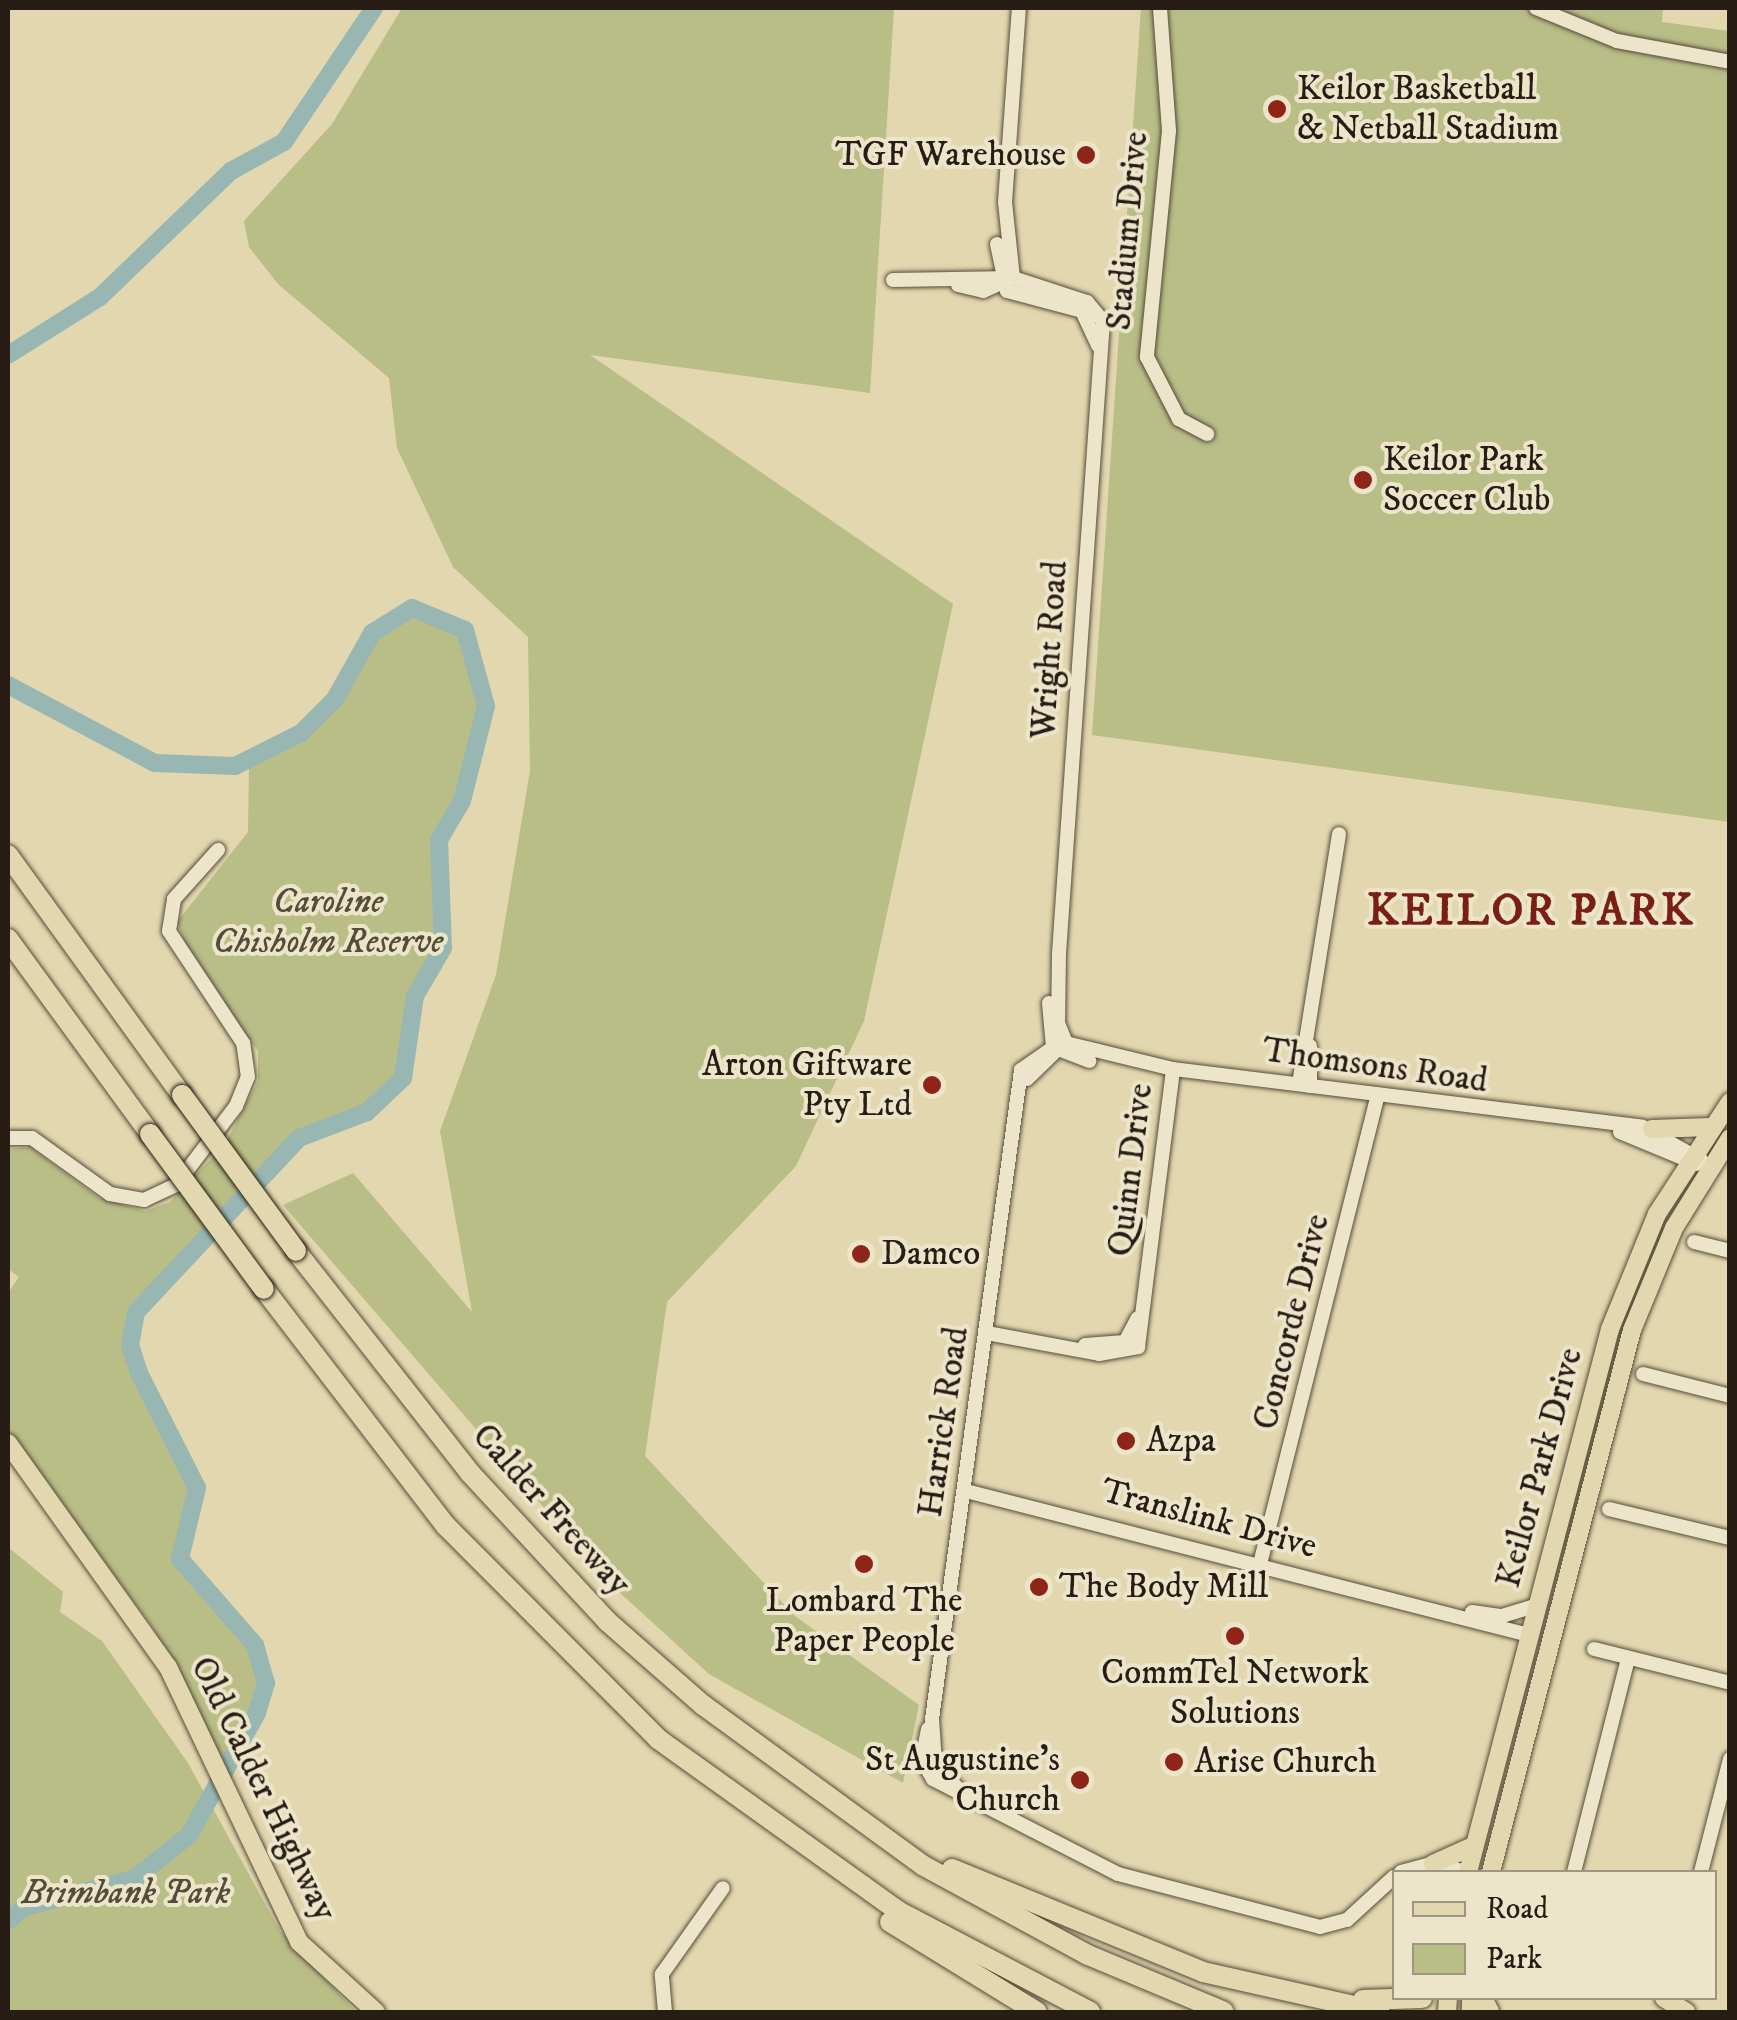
<!DOCTYPE html>
<html>
<head>
<meta charset="utf-8">
<style>
  body { margin:0 }
  #map { position:relative; width:1737px; height:2020px; overflow:hidden; background:#e2d7ae; font-family:"IM FELL DW Pica",serif }
  div>[style] { position:absolute }
  .green>* { inset:0; background:#b9bd86 }
  .river>* { height:18px; margin:-9px; padding:0 9px; transform-origin:9px; border-radius:9px; background:#98b7b3 }
  .roads { filter:drop-shadow(0 0 2px #564c3b) drop-shadow(0 0 2px #564c3b) }
  .minor>* { height:14px; margin:-7px; padding:0 7px; transform-origin:7px; border-radius:7px; background:#ece5ca }
  .major>* { height:18px; margin:-9px; padding:0 9px; transform-origin:9px; border-radius:9px; background:#e2d7ae }
  .highway>* { height:20px; margin:-10px; padding:0 10px; transform-origin:10px; border-radius:10px; background:#e2d7ae }
  .bridges { filter:drop-shadow(0 0 2px #281d15) drop-shadow(0 0 2px #281d15) }
  .highway-bridge>* { height:20px; margin:-10px; padding:0 10px; transform-origin:10px; border-radius:10px; background:#e2d7ae }
  .dots>* { width:28px; height:28px; translate:-50% -50%; box-sizing:border-box; border:5px solid #ece5ca; border-radius:50% }
  span { translate:-50% -50%; white-space:nowrap; text-align:center; line-height:1.15; -webkit-text-stroke:8px #ece5ca; paint-order:stroke }
  .poi-label { font-size:35px; color:#281d15 }
  .left { translate:0 -50%; text-align:left }
  .right { translate:-100% -50%; text-align:right }
  .street-label { font-size:35px; color:#281d15 }
  .park-label { font-size:35px; color:#544d37; font-style:italic }
  .district-label { font-size:45px; color:#7a1f14; font-weight:700; letter-spacing:2.5px }
  .frame { position:absolute; inset:0; border:10px solid #281d15; pointer-events:none }
  .legend { position:absolute; left:1392px; top:1870px; width:325px; height:130px; box-sizing:border-box; background:#ece5ca; border:2px solid #9e9582; margin:0; padding:12px 18px; list-style:none; font-size:30px; color:#281d15 }
  .legend li { display:flex; align-items:center; gap:20px; height:50px }
  .legend b { width:50px; border:2px solid #9e9582 }
</style>
</head>
<body>
<div id="map">
  <div class="green">
    <i style="clip-path:polygon(402px 8px,894px 8px,870px 393px,590px 355px,953px 604px,864px 1021px,796px 1166px,667px 1302px,645px 1456px,795px 1616px,919px 1705px,903px 1783px,709px 1674px,607px 1581px,283px 1205px,353px 1173px,472px 1312px,440px 1131px,496px 975px,530px 771px,528px 637px,453px 567px,397px 448px,389px 378px,278px 284px,249px 247px,244px 221px,332px 124px)"></i>
    <i style="clip-path:polygon(1141px 8px,1663px 8px,1662px 22px,1729px 31px,1729px 822px,1092px 735px)"></i>
    <i style="clip-path:polygon(412px 608px,465px 630px,486px 706px,462px 801px,439px 840px,443px 948px,415px 996px,403px 1078px,367px 1112px,299px 1138px,146px 1293px,130px 1344px,193px 1464px,184px 1574px,255px 1645px,265px 1669px,257px 1713px,226px 1776px,154px 1629px,8px 1432px,8px 1293px,19px 1277px,8px 1269px,8px 1149px,30px 1147px,99px 1198px,145px 1211px,170px 1202px,225px 1144px,258px 1081px,258px 1051px,191px 958px,177px 922px,248px 832px,249px 763px,301px 733px,335px 699px,372px 633px)"></i>
    <i style="clip-path:polygon(1692px 1175px,1585px 1480px,1542px 1621px,1600px 1382px,1655px 1231px)"></i>
    <i style="clip-path:polygon(8px 1547px,63px 1592px,60px 1612px,102px 1641px,188px 1763px,280px 1931px,356px 2012px,8px 2012px)"></i>
  </div>
  <div class="river">
    <i style="left:8px;top:355px;width:109px;rotate:-32.2deg"></i>
    <i style="left:100px;top:297px;width:182px;rotate:-43.9deg"></i>
    <i style="left:231px;top:171px;width:60px;rotate:-28.7deg"></i>
    <i style="left:284px;top:142px;width:161px;rotate:-56.1deg"></i>
    <i style="left:8px;top:685px;width:166px;rotate:28deg"></i>
    <i style="left:155px;top:763px;width:80px;rotate:2.1deg"></i>
    <i style="left:235px;top:766px;width:74px;rotate:-26.6deg"></i>
    <i style="left:301px;top:733px;width:48px;rotate:-45deg"></i>
    <i style="left:335px;top:699px;width:76px;rotate:-60.7deg"></i>
    <i style="left:372px;top:633px;width:47px;rotate:-32deg"></i>
    <i style="left:412px;top:608px;width:57px;rotate:22.5deg"></i>
    <i style="left:465px;top:630px;width:79px;rotate:74.6deg"></i>
    <i style="left:486px;top:706px;width:98px;rotate:104.2deg"></i>
    <i style="left:462px;top:801px;width:45px;rotate:120.5deg"></i>
    <i style="left:439px;top:840px;width:108px;rotate:87.9deg"></i>
    <i style="left:443px;top:948px;width:56px;rotate:120.3deg"></i>
    <i style="left:415px;top:996px;width:83px;rotate:98.3deg"></i>
    <i style="left:403px;top:1078px;width:50px;rotate:136.6deg"></i>
    <i style="left:367px;top:1112px;width:73px;rotate:159.1deg"></i>
    <i style="left:299px;top:1138px;width:238px;rotate:133.1deg"></i>
    <i style="left:136px;top:1312px;width:34px;rotate:100deg"></i>
    <i style="left:130px;top:1345px;width:29px;rotate:72deg"></i>
    <i style="left:139px;top:1373px;width:129px;rotate:63.2deg"></i>
    <i style="left:197px;top:1488px;width:73px;rotate:103.5deg"></i>
    <i style="left:180px;top:1559px;width:114px;rotate:48.9deg"></i>
    <i style="left:255px;top:1645px;width:40px;rotate:74deg"></i>
    <i style="left:266px;top:1683px;width:31px;rotate:107deg"></i>
    <i style="left:257px;top:1713px;width:140px;rotate:119.1deg"></i>
    <i style="left:189px;top:1835px;width:70px;rotate:141.3deg"></i>
    <i style="left:134px;top:1879px;width:114px;rotate:165.7deg"></i>
    <i style="left:24px;top:1907px;width:21px;rotate:139deg"></i>
  </div>
  <div class="roads">
    <div class="minor">
      <i style="left:1160px;top:8px;width:123px;rotate:85.8deg"></i>
      <i style="left:1169px;top:131px;width:227px;rotate:95.6deg"></i>
      <i style="left:1147px;top:357px;width:70px;rotate:62.7deg"></i>
      <i style="left:1179px;top:419px;width:32px;rotate:28deg"></i>
      <i style="left:1536px;top:8px;width:87px;rotate:22.2deg"></i>
      <i style="left:1617px;top:41px;width:115px;rotate:10.5deg"></i>
      <i style="left:997px;top:244px;width:48px;rotate:78deg"></i>
      <i style="left:1007px;top:291px;width:78px;rotate:14.9deg"></i>
      <i style="left:1082px;top:311px;width:38px;rotate:65deg"></i>
      <i style="left:1013px;top:278px;width:76px;rotate:-96deg"></i>
      <i style="left:1005px;top:202px;width:195px;rotate:-85.9deg"></i>
      <i style="left:893px;top:280px;width:120px;rotate:-1deg"></i>
      <i style="left:1013px;top:278px;width:78px;rotate:18deg"></i>
      <i style="left:1087px;top:302px;width:25px;rotate:50deg"></i>
      <i style="left:1103px;top:321px;width:635px;rotate:93.98deg"></i>
      <i style="left:1059px;top:954px;width:69px;rotate:90.8deg"></i>
      <i style="left:1058px;top:1023px;width:22px;rotate:68deg"></i>
      <i style="left:1066px;top:1043px;width:110px;rotate:13.7deg"></i>
      <i style="left:1173px;top:1069px;width:473px;rotate:7deg"></i>
      <i style="left:1642px;top:1127px;width:68px;rotate:29.2deg"></i>
      <i style="left:958px;top:285px;width:26px;rotate:13deg"></i>
      <i style="left:983px;top:291px;width:27px;rotate:-24deg"></i>
      <i style="left:1049px;top:1003px;width:44px;rotate:84.8deg"></i>
      <i style="left:1053px;top:1047px;width:39px;rotate:21deg"></i>
      <i style="left:1027px;top:1079px;width:47px;rotate:-44.1deg"></i>
      <i style="left:1299px;top:1084px;width:253px;rotate:-80.9deg"></i>
      <i style="left:1310px;top:1086px;width:40px;rotate:-90deg"></i>
      <i style="left:1620px;top:1132px;width:83px;rotate:22.6deg"></i>
      <i style="left:8px;top:1138px;width:24px"></i>
      <i style="left:32px;top:1138px;width:96px;rotate:35.7deg"></i>
      <i style="left:110px;top:1194px;width:35px;rotate:10deg"></i>
      <i style="left:144px;top:1200px;width:35px;rotate:-25deg"></i>
      <i style="left:176px;top:1185px;width:99px;rotate:-52.8deg"></i>
      <i style="left:236px;top:1106px;width:31px;rotate:-68deg"></i>
      <i style="left:248px;top:1077px;width:34px;rotate:-98deg"></i>
      <i style="left:243px;top:1043px;width:134px;rotate:-123.5deg"></i>
      <i style="left:169px;top:931px;width:32px;rotate:-81deg"></i>
      <i style="left:174px;top:899px;width:66px;rotate:-48.1deg"></i>
      <i style="left:1694px;top:1242px;width:37px;rotate:14deg"></i>
      <i style="left:987px;top:1333px;width:114px;rotate:10.6deg"></i>
      <i style="left:1099px;top:1354px;width:40px;rotate:-10deg"></i>
      <i style="left:1138px;top:1347px;width:280px;rotate:-82.8deg"></i>
      <i style="left:1085px;top:1345px;width:40px;rotate:-4.3deg"></i>
      <i style="left:1125px;top:1342px;width:27px;rotate:-62deg"></i>
      <i style="left:1643px;top:1374px;width:90px;rotate:14.2deg"></i>
      <i style="left:966px;top:1491px;width:581px;rotate:14.35deg"></i>
      <i style="left:1609px;top:1509px;width:124px;rotate:13.5deg"></i>
      <i style="left:1260px;top:1564px;width:484px;rotate:-75.9deg"></i>
      <i style="left:1472px;top:1612px;width:30px;rotate:8deg"></i>
      <i style="left:1502px;top:1616px;width:38px;rotate:-17deg"></i>
      <i style="left:1594px;top:1649px;width:140px;rotate:14deg"></i>
      <i style="left:928px;top:1729px;width:32px;rotate:101deg"></i>
      <i style="left:922px;top:1760px;width:22px;rotate:60deg"></i>
      <i style="left:933px;top:1779px;width:208px;rotate:27.2deg"></i>
      <i style="left:1118px;top:1874px;width:209px;rotate:14.7deg"></i>
      <i style="left:1320px;top:1927px;width:28px;rotate:-15deg"></i>
      <i style="left:1347px;top:1920px;width:64px;rotate:-42.5deg"></i>
      <i style="left:965px;top:1796px;width:44px;rotate:-133.2deg"></i>
      <i style="left:935px;top:1764px;width:45px;rotate:-93.8deg"></i>
      <i style="left:932px;top:1719px;width:655px;rotate:-82.19deg"></i>
      <i style="left:1021px;top:1070px;width:52px;rotate:-34.9deg"></i>
      <i style="left:1401px;top:1872px;width:30px;rotate:-15deg"></i>
      <i style="left:1430px;top:1864px;width:38px;rotate:12deg"></i>
      <i style="left:1574px;top:1872px;width:221px;rotate:-75.8deg"></i>
      <i style="left:1701px;top:1872px;width:117px;rotate:-75.6deg"></i>
      <i style="left:665px;top:2012px;width:38px;rotate:-95deg"></i>
      <i style="left:662px;top:1974px;width:105px;rotate:-54.7deg"></i>
    </div>
    <div class="major">
      <i style="left:1652px;top:1129px;width:58px;rotate:-2deg"></i>
      <i style="left:8px;top:1443px;width:275px;rotate:54.5deg"></i>
      <i style="left:168px;top:1667px;width:305px;rotate:64.5deg"></i>
      <i style="left:299px;top:1942px;width:104px;rotate:42.3deg"></i>
      <i style="left:1433px;top:1864px;width:44px;rotate:-24.2deg"></i>
      <i style="left:1468px;top:1872px;width:561px;rotate:-75.34deg"></i>
      <i style="left:1610px;top:1329px;width:124px;rotate:-67.8deg"></i>
      <i style="left:1657px;top:1214px;width:134px;rotate:-56.9deg"></i>
      <i style="left:1491px;top:1872px;width:560px;rotate:-75.42deg"></i>
      <i style="left:1632px;top:1330px;width:110px;rotate:-67.6deg"></i>
      <i style="left:1674px;top:1228px;width:106px;rotate:-58.1deg"></i>
      <i style="left:1664px;top:1998px;width:26px;rotate:32deg"></i>
      <i style="left:1447px;top:2012px;width:14px;rotate:-86deg"></i>
      <i style="left:1471px;top:2012px;width:14px;rotate:-90deg"></i>
    </div>
    <div class="highway">
      <i style="left:8px;top:855px;width:296px;rotate:54.1deg"></i>
      <i style="left:8px;top:939px;width:241px;rotate:53.9deg"></i>
      <i style="left:296px;top:1251px;width:282px;rotate:51.9deg"></i>
      <i style="left:470px;top:1473px;width:202px;rotate:47.2deg"></i>
      <i style="left:607px;top:1621px;width:128px;rotate:41.2deg"></i>
      <i style="left:703px;top:1705px;width:273px;rotate:36.1deg"></i>
      <i style="left:924px;top:1866px;width:187px;rotate:28.5deg"></i>
      <i style="left:1088px;top:1955px;width:147px;rotate:22.7deg"></i>
      <i style="left:264px;top:1289px;width:299px;rotate:52.5deg"></i>
      <i style="left:446px;top:1526px;width:301px;rotate:45.1deg"></i>
      <i style="left:658px;top:1739px;width:295px;rotate:35.6deg"></i>
      <i style="left:898px;top:1911px;width:217px;rotate:27.7deg"></i>
      <i style="left:952px;top:1869px;width:271px;rotate:22.3deg"></i>
      <i style="left:1203px;top:1972px;width:181px;rotate:12.7deg"></i>
      <i style="left:890px;top:1922px;width:172px;rotate:31.5deg"></i>
      <i style="left:1482px;top:1998px;width:16px;rotate:63deg"></i>
      <i style="left:1363px;top:2000px;width:59px;rotate:-1.9deg"></i>
    </div>
  </div>
  <div class="bridges">
    <div class="highway-bridge">
      <i style="left:182px;top:1095px;width:193px;rotate:53.8deg"></i>
      <i style="left:150px;top:1134px;width:192px;rotate:53.7deg"></i>
    </div>
  </div>
  <div class="dots">
    <i style="left:1277px;top:109px;background:#8f2418"></i>
    <i style="left:1086px;top:155px;background:#8f2418"></i>
    <i style="left:1363px;top:480px;background:#8f2418"></i>
    <i style="left:932px;top:1085px;background:#8f2418"></i>
    <i style="left:861px;top:1254px;background:#8f2418"></i>
    <i style="left:1126px;top:1441px;background:#8f2418"></i>
    <i style="left:864px;top:1564px;background:#8f2418"></i>
    <i style="left:1039px;top:1587px;background:#8f2418"></i>
    <i style="left:1235px;top:1636px;background:#8f2418"></i>
    <i style="left:1174px;top:1762px;background:#8f2418"></i>
    <i style="left:1080px;top:1780px;background:#8f2418"></i>
  </div>
  <div class="poi-label">
    <span class="left" style="left:1297px;top:109px">Keilor Basketball<br>&amp; Netball Stadium</span>
    <span class="right" style="left:1066px;top:155px">TGF Warehouse</span>
    <span class="left" style="left:1383px;top:480px">Keilor Park<br>Soccer Club</span>
    <span class="right" style="left:912px;top:1085px">Arton Giftware<br>Pty Ltd</span>
    <span class="left" style="left:881px;top:1254px">Damco</span>
    <span class="left" style="left:1146px;top:1441px">Azpa</span>
    <span class="left" style="left:1059px;top:1587px">The Body Mill</span>
    <span style="left:864px;top:1621px">Lombard The<br>Paper People</span>
    <span style="left:1235px;top:1693px">CommTel Network<br>Solutions</span>
    <span class="right" style="left:1060px;top:1780px">St Augustine's<br>Church</span>
    <span class="left" style="left:1194px;top:1762px">Arise Church</span>
  </div>
  <div class="street-label">
    <span style="left:1128px;top:231px;rotate:-85deg">Stadium Drive</span>
    <span style="left:1050px;top:650px;rotate:-86deg">Wright Road</span>
    <span style="left:1375px;top:1066px;rotate:8deg">Thomsons Road</span>
    <span style="left:1131px;top:1170px;rotate:-83deg">Quinn Drive</span>
    <span style="left:1292px;top:1322px;rotate:-76deg">Concorde Drive</span>
    <span style="left:944px;top:1422px;rotate:-82deg">Harrick Road</span>
    <span style="left:1540px;top:1468px;rotate:-75deg">Keilor Park Drive</span>
    <span style="left:551px;top:1510px;rotate:48deg">Calder Freeway</span>
    <span style="left:1209px;top:1519px;rotate:15deg">Translink Drive</span>
    <span style="left:263px;top:1789px;rotate:64deg">Old Calder Highway</span>
  </div>
  <div class="park-label">
    <span style="left:328px;top:922px">Caroline<br>Chisholm Reserve</span>
    <span style="left:126px;top:1893px">Brimbank Park</span>
  </div>
  <div class="district-label">
    <span style="left:1531px;top:912px">KEILOR PARK</span>
  </div>
  <div class="frame"></div>
  <ul class="legend">
  <li><b style="height:12px;background:#e2d7ae"></b>Road</li>
  <li><b style="height:28px;background:#b9bd86"></b>Park</li>
  </ul>
</div>
</body>
</html>
